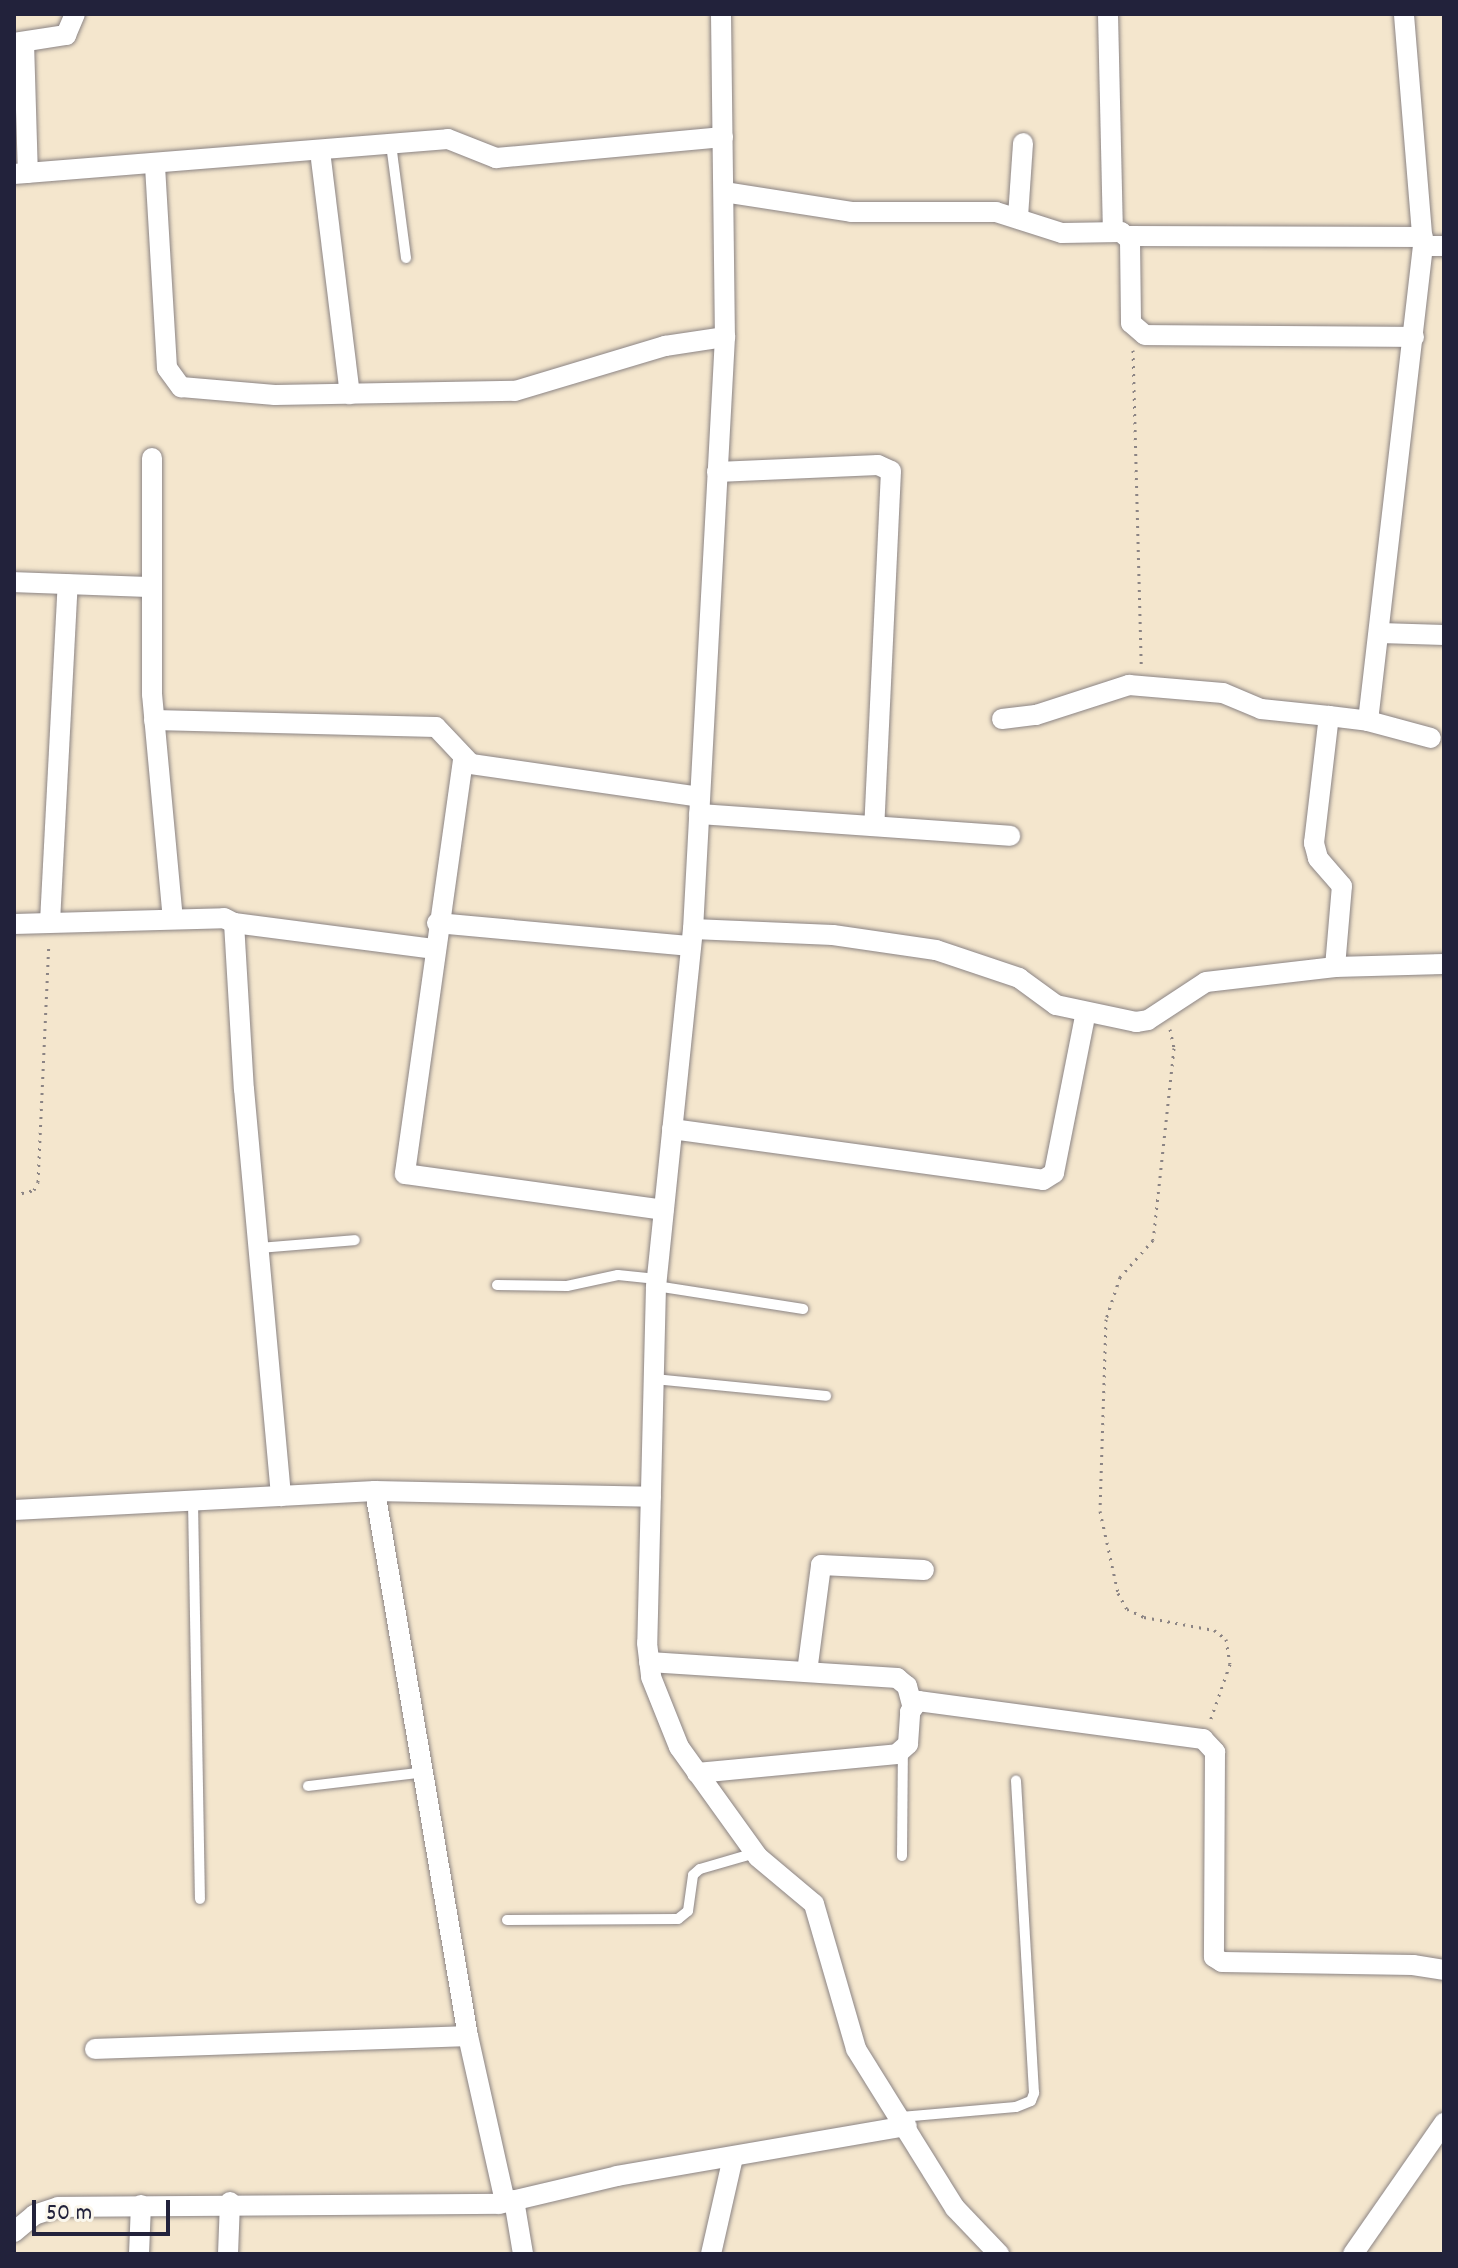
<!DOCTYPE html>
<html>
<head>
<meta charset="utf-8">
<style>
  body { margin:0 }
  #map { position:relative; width:1458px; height:2268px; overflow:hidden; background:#f4e6cd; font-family:Dekko,sans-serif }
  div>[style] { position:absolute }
  .path>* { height:3px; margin-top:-1.5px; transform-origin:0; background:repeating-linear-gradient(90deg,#8b8484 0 2px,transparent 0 8px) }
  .roads { filter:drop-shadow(0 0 2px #8b8484) drop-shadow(0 0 2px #8b8484) }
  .service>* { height:10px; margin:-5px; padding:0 5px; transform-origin:5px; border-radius:5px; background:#fff }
  .minor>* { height:20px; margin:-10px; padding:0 10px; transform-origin:10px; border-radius:10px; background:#fff }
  span { translate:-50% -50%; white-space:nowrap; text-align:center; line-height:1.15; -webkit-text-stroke:8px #fbf7ec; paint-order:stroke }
  .frame { position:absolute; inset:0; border:16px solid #22223b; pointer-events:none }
  .scale { position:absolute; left:32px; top:2200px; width:138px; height:36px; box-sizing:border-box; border:4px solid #22223b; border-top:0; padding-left:10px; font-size:24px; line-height:28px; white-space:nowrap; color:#22223b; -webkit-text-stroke:6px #fbf7ec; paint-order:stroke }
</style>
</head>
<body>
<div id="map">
  <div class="path">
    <i style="left:1133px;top:350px;width:316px;rotate:88.5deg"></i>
    <i style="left:1170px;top:1029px;width:19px;rotate:78deg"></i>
    <i style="left:1174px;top:1048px;width:193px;rotate:96.2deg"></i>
    <i style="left:1153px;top:1240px;width:50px;rotate:131.7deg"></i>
    <i style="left:1120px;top:1277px;width:44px;rotate:108.4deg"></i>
    <i style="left:1106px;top:1319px;width:192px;rotate:91.8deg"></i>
    <i style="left:1100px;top:1511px;width:84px;rotate:77.6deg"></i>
    <i style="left:1118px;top:1593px;width:18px;rotate:61deg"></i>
    <i style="left:1127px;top:1609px;width:19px;rotate:25deg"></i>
    <i style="left:1144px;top:1617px;width:71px;rotate:10.5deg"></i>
    <i style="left:1214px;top:1630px;width:15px;rotate:37deg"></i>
    <i style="left:1226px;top:1639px;width:25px;rotate:81deg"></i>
    <i style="left:1230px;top:1664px;width:60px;rotate:109.3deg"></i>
    <i style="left:14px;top:1195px;width:21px;rotate:-14deg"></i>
    <i style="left:34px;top:1190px;width:9px;rotate:-63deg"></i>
    <i style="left:38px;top:1182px;width:239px;rotate:-87.4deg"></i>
  </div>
  <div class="roads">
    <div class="service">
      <i style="left:391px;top:144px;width:115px;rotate:82.5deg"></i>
      <i style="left:258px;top:1248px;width:97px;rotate:-4.7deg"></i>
      <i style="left:497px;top:1285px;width:70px;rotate:0.8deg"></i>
      <i style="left:567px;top:1286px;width:52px;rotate:-12.2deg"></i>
      <i style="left:618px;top:1275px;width:39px;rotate:6deg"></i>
      <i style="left:656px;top:1286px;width:149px;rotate:8.9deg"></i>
      <i style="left:654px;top:1379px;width:173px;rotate:5.6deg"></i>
      <i style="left:193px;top:1501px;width:398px;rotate:89deg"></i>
      <i style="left:308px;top:1786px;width:118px;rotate:-6.8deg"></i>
      <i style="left:902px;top:1856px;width:106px;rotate:-89.5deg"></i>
      <i style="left:507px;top:1920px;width:171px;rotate:-0.3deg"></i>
      <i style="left:678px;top:1919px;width:13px;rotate:-39deg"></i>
      <i style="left:688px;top:1911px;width:36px;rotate:-82deg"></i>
      <i style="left:693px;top:1875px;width:9px;rotate:-41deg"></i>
      <i style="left:700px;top:1869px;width:57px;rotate:-16.2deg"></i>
      <i style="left:901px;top:2117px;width:115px;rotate:-5deg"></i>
      <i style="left:1016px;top:2107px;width:16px;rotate:-22deg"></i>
      <i style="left:1031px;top:2101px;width:9px;rotate:-69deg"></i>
      <i style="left:1034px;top:2093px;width:313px;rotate:-93.3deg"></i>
    </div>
    <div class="minor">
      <i style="left:721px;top:14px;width:323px;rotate:89.3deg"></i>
      <i style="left:725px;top:337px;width:593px;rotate:93.09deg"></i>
      <i style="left:693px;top:929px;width:359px;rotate:95.9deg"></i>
      <i style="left:656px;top:1286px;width:357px;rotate:91.4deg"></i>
      <i style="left:647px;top:1643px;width:34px;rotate:83deg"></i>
      <i style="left:651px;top:1677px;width:75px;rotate:68.2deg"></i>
      <i style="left:679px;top:1747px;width:135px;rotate:54.3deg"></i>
      <i style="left:758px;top:1857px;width:73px;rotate:40deg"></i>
      <i style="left:814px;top:1904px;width:151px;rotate:73.8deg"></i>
      <i style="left:856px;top:2049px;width:187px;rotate:58.1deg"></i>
      <i style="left:955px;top:2208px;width:64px;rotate:46.3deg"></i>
      <i style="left:1108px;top:14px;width:218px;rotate:88.7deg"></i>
      <i style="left:24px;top:42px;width:131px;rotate:88.3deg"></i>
      <i style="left:14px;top:43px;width:53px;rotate:-8.7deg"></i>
      <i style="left:66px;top:35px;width:23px;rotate:-67deg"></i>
      <i style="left:320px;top:151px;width:245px;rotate:83deg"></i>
      <i style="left:155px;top:166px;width:202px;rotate:86.6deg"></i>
      <i style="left:167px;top:368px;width:24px;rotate:54deg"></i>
      <i style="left:181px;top:387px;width:94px;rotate:4.9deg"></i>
      <i style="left:275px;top:395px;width:240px;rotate:-1deg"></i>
      <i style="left:515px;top:391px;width:157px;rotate:-16.7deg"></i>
      <i style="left:665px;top:346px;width:61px;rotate:-8.5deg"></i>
      <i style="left:14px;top:174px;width:435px;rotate:-4.6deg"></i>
      <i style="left:448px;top:139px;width:52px;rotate:21.6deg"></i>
      <i style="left:496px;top:158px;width:228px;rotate:-5.3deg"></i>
      <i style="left:724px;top:192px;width:129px;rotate:8.9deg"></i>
      <i style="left:851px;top:212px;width:145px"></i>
      <i style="left:996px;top:212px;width:69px;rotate:17.7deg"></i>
      <i style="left:1062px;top:233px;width:59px;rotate:-1deg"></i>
      <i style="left:1121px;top:232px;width:12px;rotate:42deg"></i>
      <i style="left:1130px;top:240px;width:83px;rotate:89.3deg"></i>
      <i style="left:1131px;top:323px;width:18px;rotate:41deg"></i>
      <i style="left:1145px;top:335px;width:269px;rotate:0.4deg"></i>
      <i style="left:1018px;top:217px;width:74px;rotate:-86.1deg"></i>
      <i style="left:1128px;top:236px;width:295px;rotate:0.2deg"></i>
      <i style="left:1423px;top:246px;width:21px"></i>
      <i style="left:152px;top:458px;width:236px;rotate:90deg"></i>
      <i style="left:152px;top:694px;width:226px;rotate:84.7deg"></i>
      <i style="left:717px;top:472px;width:161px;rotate:-2.5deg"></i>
      <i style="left:878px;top:465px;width:14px;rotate:25deg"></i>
      <i style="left:891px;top:471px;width:355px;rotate:92.7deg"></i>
      <i style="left:14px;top:582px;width:138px;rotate:2.1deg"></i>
      <i style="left:1380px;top:633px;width:64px;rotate:1.8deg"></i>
      <i style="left:1002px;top:719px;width:34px;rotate:-7deg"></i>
      <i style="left:1036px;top:715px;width:98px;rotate:-17.9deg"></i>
      <i style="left:1129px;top:685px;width:94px;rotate:4.9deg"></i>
      <i style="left:1223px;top:693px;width:41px;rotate:22.8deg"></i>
      <i style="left:1261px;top:709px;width:68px;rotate:5.9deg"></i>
      <i style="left:154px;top:720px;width:282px;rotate:1.4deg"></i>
      <i style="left:436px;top:727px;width:51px;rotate:46.6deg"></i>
      <i style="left:471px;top:764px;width:231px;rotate:8.2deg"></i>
      <i style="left:1368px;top:721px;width:65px;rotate:15.1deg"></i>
      <i style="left:463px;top:760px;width:418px;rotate:98deg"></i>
      <i style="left:405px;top:1174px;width:261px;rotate:7.9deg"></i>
      <i style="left:699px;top:814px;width:312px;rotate:4deg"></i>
      <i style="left:50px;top:922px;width:338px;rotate:-87deg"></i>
      <i style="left:234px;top:923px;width:201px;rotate:7.4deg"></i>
      <i style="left:437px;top:923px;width:255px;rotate:5.2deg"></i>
      <i style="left:14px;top:924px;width:210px;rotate:-1.6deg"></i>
      <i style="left:224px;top:918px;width:11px;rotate:27deg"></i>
      <i style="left:234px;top:923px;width:166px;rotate:86.6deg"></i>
      <i style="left:244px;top:1089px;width:409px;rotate:84.8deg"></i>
      <i style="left:693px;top:929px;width:140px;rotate:2.5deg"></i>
      <i style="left:833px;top:935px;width:104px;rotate:8.3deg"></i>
      <i style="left:936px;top:950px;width:88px;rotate:18.6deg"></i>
      <i style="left:1019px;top:978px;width:46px;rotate:36.1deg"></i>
      <i style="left:1056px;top:1005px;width:82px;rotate:12deg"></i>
      <i style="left:1136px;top:1022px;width:12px;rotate:-9deg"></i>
      <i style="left:1148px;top:1020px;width:69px;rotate:-33.2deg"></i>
      <i style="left:1206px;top:982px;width:130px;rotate:-6.6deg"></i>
      <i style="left:1335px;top:967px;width:109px;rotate:-1.6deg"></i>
      <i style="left:1335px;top:967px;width:81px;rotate:-85.1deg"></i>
      <i style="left:1342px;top:886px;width:37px;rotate:-131deg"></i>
      <i style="left:1318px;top:858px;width:16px;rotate:-105deg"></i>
      <i style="left:1314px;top:843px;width:128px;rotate:-83.3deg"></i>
      <i style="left:1329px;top:716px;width:39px;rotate:7deg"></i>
      <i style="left:1368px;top:721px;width:478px;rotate:-83.4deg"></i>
      <i style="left:1423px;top:246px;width:233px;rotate:-94.7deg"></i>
      <i style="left:672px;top:1129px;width:374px;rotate:7.8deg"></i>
      <i style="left:1043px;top:1180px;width:13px;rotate:-32deg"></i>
      <i style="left:1054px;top:1173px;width:164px;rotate:-78.8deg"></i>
      <i style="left:375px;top:1491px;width:553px;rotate:80.32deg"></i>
      <i style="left:468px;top:2036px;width:170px;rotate:77.4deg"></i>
      <i style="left:14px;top:1510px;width:361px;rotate:-3deg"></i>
      <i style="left:375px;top:1491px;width:276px;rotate:1.2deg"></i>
      <i style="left:649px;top:1662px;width:249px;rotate:3.7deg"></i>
      <i style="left:897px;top:1678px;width:13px;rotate:39deg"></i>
      <i style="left:907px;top:1686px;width:20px;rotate:75deg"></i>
      <i style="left:807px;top:1672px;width:108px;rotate:-82.5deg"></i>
      <i style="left:821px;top:1565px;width:103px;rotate:2.8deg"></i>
      <i style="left:697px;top:1773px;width:201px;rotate:-5.4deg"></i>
      <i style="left:897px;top:1754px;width:15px;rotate:-42deg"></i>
      <i style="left:908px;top:1744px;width:32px;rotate:-86deg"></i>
      <i style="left:910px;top:1712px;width:14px;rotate:-54deg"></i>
      <i style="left:918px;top:1701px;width:288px;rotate:7.6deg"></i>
      <i style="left:1203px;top:1739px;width:18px;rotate:47deg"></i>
      <i style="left:1215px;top:1752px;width:205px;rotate:90.3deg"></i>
      <i style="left:1214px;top:1957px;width:9px;rotate:32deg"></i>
      <i style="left:1222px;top:1962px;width:191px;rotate:0.9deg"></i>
      <i style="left:1413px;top:1965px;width:31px;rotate:9deg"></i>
      <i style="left:95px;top:2049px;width:373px;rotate:-2deg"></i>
      <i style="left:514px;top:2200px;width:55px;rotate:80.5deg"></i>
      <i style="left:14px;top:2232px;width:26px;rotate:-40deg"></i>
      <i style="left:34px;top:2215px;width:25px;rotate:-18deg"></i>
      <i style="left:58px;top:2207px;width:441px;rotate:-0.4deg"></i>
      <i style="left:499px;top:2204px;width:121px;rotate:-13.3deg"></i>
      <i style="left:617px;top:2176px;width:294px;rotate:-9.8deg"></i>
      <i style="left:139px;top:2254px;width:49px;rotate:-87.7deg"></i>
      <i style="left:228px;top:2254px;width:52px;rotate:-87.8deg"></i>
      <i style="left:711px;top:2254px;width:99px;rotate:-77.2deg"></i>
      <i style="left:1353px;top:2254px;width:160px;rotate:-55.2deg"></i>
    </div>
  </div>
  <div class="frame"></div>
  <div class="scale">50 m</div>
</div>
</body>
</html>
